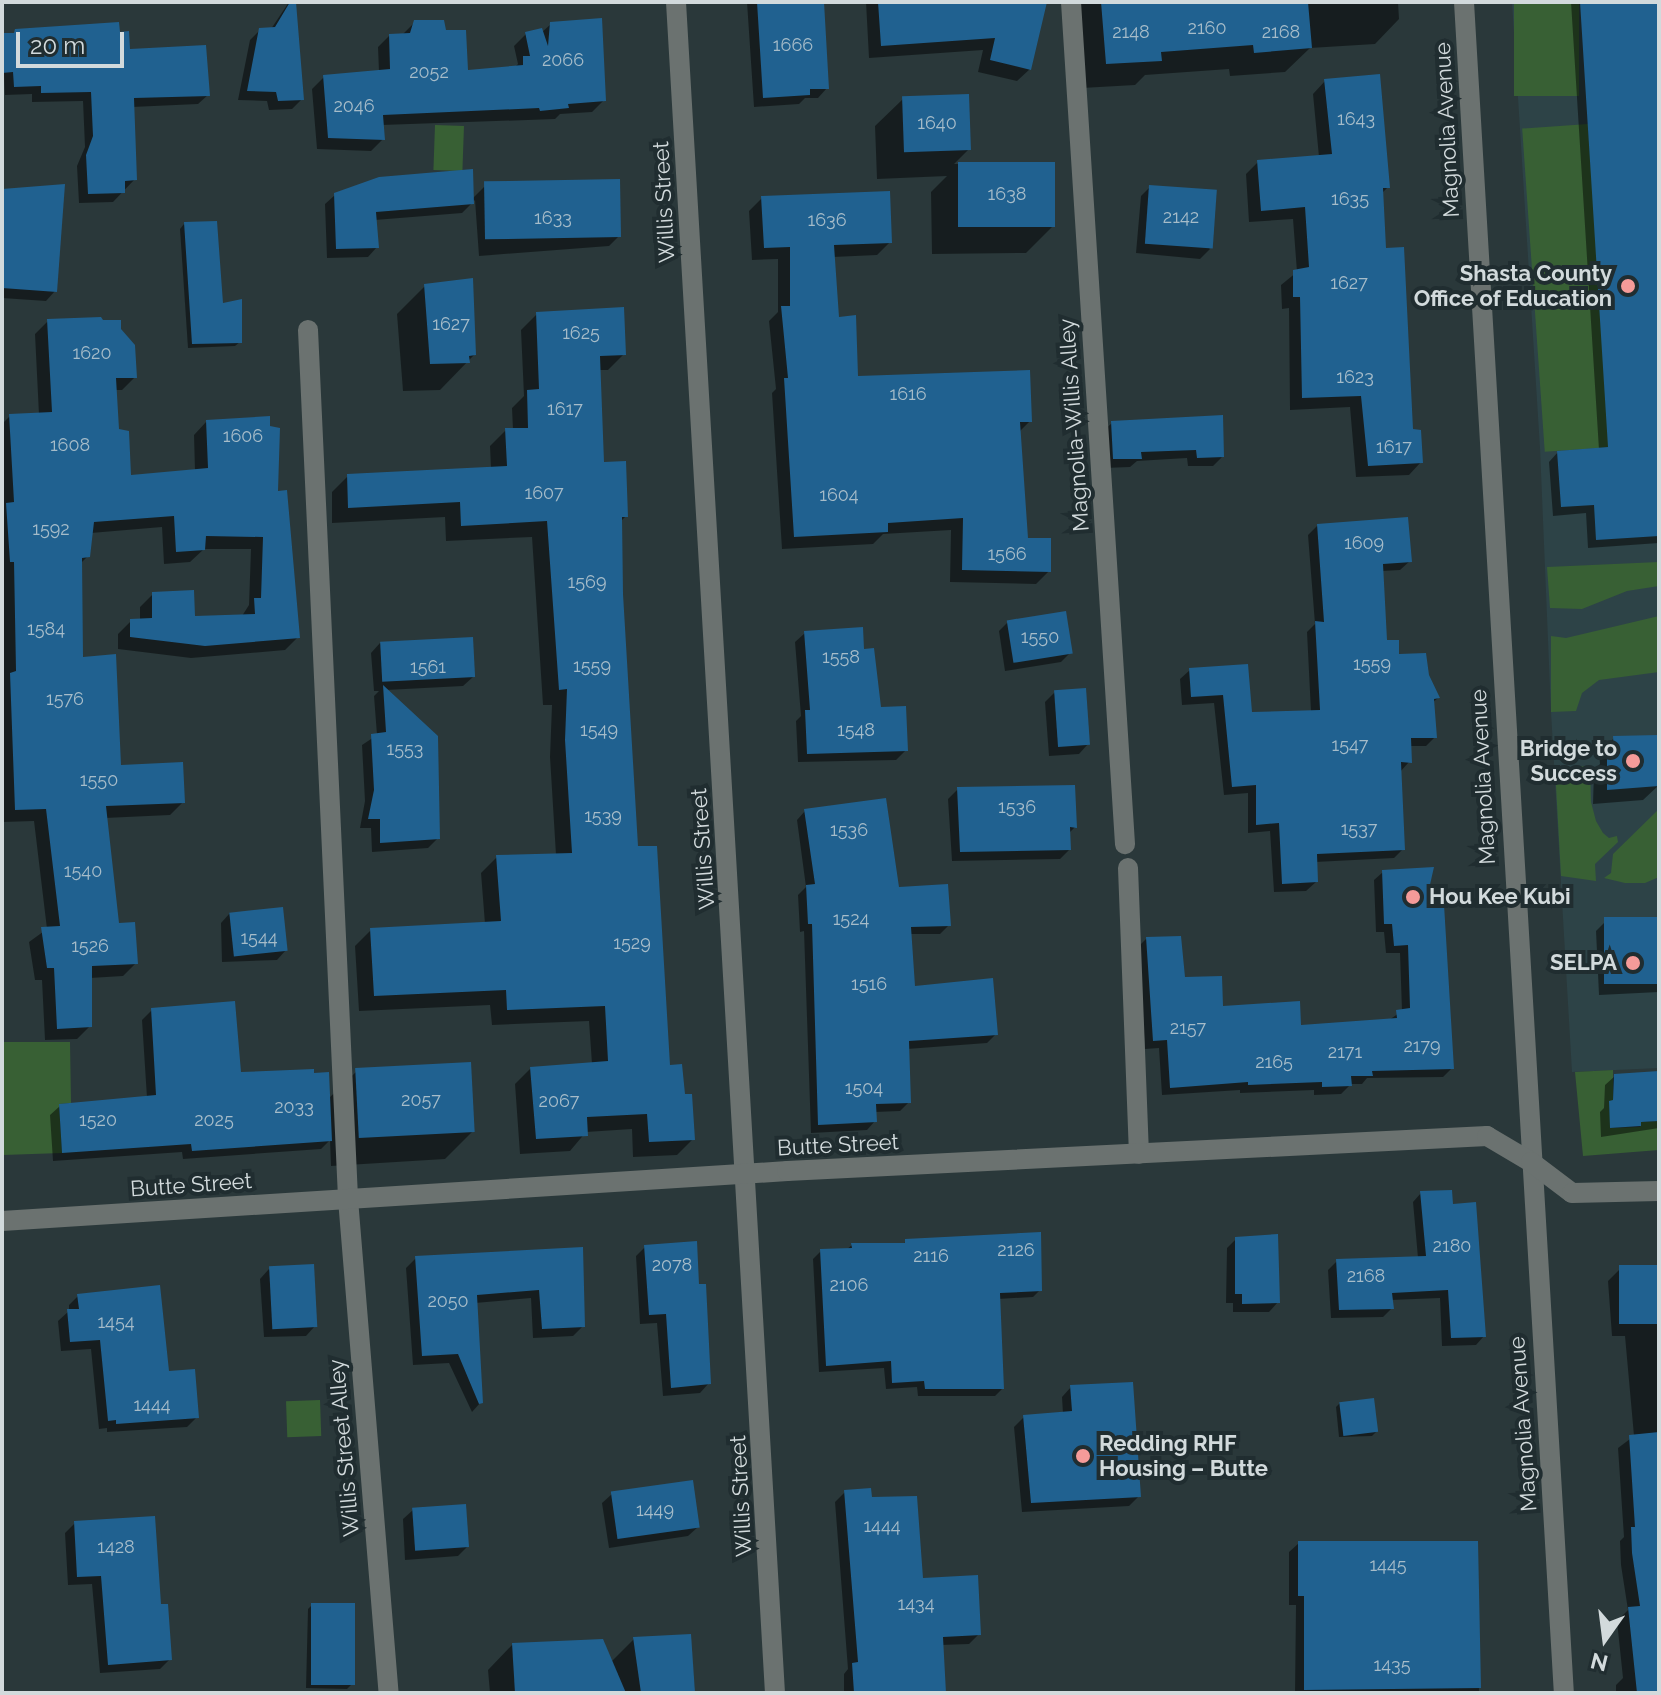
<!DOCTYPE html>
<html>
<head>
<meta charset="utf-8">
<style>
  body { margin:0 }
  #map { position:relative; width:1661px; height:1695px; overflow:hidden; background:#2a383a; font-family:Raleway,sans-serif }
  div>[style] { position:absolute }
  .built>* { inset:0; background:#2d4347 }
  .green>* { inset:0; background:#386034; transform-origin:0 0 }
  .shadow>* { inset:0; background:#0007 }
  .building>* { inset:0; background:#206190; transform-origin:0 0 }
  .minor>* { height:20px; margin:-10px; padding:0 10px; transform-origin:10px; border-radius:10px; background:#6b7270 }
  .dots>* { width:22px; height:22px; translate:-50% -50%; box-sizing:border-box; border:4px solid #202d30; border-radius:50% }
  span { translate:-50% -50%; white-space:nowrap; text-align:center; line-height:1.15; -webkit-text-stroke:8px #202d30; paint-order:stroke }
  .number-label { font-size:18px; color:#a6bcc9 }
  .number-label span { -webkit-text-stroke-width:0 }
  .street-label { font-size:22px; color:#d2dadc }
  .poi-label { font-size:22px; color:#d2dadc; font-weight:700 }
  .right { translate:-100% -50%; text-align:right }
  .left { translate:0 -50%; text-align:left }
  .frame { position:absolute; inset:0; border:4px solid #d2dadc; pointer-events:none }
  .north { position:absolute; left:1565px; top:1599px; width:80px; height:80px; -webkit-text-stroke:6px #202d30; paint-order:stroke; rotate:194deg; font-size:22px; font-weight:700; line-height:32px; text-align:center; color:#d2dadc }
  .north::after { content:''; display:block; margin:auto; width:28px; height:36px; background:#d2dadc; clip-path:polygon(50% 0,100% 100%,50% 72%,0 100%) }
  .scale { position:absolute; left:16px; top:32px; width:108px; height:36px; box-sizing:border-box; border:4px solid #d2dadc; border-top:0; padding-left:10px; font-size:24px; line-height:28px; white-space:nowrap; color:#d2dadc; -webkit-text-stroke:6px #202d30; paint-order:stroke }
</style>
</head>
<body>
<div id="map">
  <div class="built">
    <i style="clip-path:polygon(1512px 2px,1659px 2px,1659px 1068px,1572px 1072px,1551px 712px,1540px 448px)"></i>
  </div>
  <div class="green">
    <i style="left:1514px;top:2px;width:65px;height:94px"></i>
    <i style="left:1588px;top:124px;width:324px;height:66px;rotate:86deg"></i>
    <i style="left:435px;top:125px;width:29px;height:45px;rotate:2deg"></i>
    <i style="clip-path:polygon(1659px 562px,1659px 586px,1627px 591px,1582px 609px,1550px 608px,1547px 567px)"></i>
    <i style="clip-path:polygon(1659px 616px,1659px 672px,1599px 680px,1582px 693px,1576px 711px,1551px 712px,1551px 636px,1566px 638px)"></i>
    <i style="clip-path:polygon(1590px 766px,1591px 802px,1596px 821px,1603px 833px,1609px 838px,1617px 836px,1618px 842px,1595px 864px,1596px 881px,1561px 876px,1555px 768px)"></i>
    <i style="clip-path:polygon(1659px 809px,1659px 877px,1645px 883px,1625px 883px,1604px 878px,1611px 873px,1613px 854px)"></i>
    <i style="clip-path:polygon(2px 1042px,70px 1042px,71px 1103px,59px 1104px,62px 1153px,3px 1155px)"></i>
    <i style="clip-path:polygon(1613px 1070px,1613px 1101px,1609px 1101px,1611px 1128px,1640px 1127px,1641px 1122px,1659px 1121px,1659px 1150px,1583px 1156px,1575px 1072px)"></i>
    <i style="left:320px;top:1400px;width:36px;height:34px;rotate:88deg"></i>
  </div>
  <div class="shadow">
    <i style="clip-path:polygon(289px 2px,294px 2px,302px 99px,292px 109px,269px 110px,267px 101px,238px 100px,250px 40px,260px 30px,271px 29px)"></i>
    <i style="clip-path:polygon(747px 2px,822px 2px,827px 88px,818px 98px,805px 98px,799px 104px,754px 107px)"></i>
    <i style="clip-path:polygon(866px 2px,1045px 2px,1030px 69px,1017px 81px,978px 72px,983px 50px,869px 58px)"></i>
    <i style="clip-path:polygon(1075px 2px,1398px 2px,1399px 19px,1375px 44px,1310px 48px,1285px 72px,1230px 76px,1229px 69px,1145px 75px,1135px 85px,1082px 88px)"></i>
    <i style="clip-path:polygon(1571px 2px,1659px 2px,1659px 543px,1588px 548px,1586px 513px,1553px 516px,1549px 462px,1558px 452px,1599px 450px)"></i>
    <i style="clip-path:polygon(415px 22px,444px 32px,466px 72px,514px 68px,518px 64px,514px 46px,526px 34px,541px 33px,551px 24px,604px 100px,592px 112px,560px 114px,555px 119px,382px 125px,383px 139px,371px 151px,317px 149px,312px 89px,324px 77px,379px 72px,378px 47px,389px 36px,402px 35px)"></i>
    <i style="clip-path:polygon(2px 34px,118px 35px,129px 51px,208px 95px,198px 104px,132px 107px,135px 179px,113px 202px,79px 203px,77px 166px,85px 147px,83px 101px,32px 102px,32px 94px,5px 95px)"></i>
    <i style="clip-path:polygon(1325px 81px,1388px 187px,1381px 194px,1384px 250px,1411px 430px,1421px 462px,1409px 475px,1356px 477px,1350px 407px,1290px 410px,1289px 308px,1282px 309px,1281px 285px,1297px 272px,1293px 219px,1249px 222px,1246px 174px,1258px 162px,1319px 157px,1313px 94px)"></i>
    <i style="clip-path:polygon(903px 99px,969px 149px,954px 164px,1053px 164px,1054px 225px,1026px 253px,932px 254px,931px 192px,947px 176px,877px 179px,875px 126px)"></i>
    <i style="clip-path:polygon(484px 187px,619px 236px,609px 246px,479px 256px,475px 200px,462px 213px,375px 220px,377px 247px,368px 257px,327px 258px,325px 204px,335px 195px,471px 200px)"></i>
    <i style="clip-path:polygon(1150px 187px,1210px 249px,1200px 259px,1136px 253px,1141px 196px)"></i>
    <i style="clip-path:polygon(2px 191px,55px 291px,46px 301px,2px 298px)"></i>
    <i style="clip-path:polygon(762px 198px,890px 242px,877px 255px,833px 257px,837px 319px,856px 378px,1030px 421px,1019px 432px,1026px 540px,1049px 571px,1036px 584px,950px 582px,951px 530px,883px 534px,873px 544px,782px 549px,772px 393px,776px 389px,769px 321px,778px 312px,778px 259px,752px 260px,749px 211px)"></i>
    <i style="clip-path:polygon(184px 224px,240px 342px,235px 346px,188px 348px,180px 229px)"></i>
    <i style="clip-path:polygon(425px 286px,474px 355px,440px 390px,403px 391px,397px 314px)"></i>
    <i style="clip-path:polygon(537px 314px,624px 354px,608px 370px,598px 370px,602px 464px,626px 516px,620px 522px,621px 594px,636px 848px,668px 1067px,683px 1096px,693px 1139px,677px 1155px,633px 1157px,632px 1129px,586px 1132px,570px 1151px,520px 1154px,515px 1084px,531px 1068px,592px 1064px,589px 1021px,492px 1025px,490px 1005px,359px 1011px,355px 946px,371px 930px,485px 924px,481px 873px,497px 857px,556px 855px,550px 757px,552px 705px,543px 705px,532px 537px,446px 541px,445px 517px,332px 523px,332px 492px,348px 476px,491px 469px,490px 446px,506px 430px,513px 430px,512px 408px,524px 396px,521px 330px)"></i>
    <i style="clip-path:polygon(48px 321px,119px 330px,135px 377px,122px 390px,115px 390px,117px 431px,129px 477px,195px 471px,194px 435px,206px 422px,276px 493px,298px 637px,285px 650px,191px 658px,118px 649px,118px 634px,131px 621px,140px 621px,140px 607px,153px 594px,193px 618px,242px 616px,249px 605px,251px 549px,204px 549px,190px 562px,164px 564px,162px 527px,91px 533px,88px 556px,80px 564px,82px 659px,120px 767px,183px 802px,170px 815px,105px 818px,117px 925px,136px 963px,123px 976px,90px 978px,90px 1026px,77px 1039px,45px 1040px,42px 980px,35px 980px,29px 942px,47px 929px,34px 821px,3px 822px,2px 424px,10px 416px,39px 415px,35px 334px)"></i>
    <i style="clip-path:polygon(1112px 423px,1222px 457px,1213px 466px,1188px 466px,1187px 458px,1137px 461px,1130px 467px,1104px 468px,1102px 432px)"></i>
    <i style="clip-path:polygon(1317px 526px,1410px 561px,1400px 570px,1382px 571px,1385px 642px,1397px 656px,1427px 675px,1438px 698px,1432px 703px,1435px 737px,1426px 746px,1409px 746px,1409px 762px,1400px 772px,1403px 849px,1394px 858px,1315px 862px,1316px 882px,1306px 891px,1274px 892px,1270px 831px,1248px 833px,1248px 793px,1224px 795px,1214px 703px,1182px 705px,1180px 679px,1190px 670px,1250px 715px,1311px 712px,1307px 632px,1315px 624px,1308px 535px)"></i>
    <i style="clip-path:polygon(1008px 622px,1071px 652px,1061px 662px,1005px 671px,999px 631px)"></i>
    <i style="clip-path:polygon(805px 633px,863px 651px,879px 709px,906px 750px,896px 760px,798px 762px,796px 721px,801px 716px,795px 642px)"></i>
    <i style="clip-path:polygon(380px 643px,473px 677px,463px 686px,386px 690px,438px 838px,428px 848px,372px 852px,371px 828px,360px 828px,365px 801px,362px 745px,377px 735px,374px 696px,379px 691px,374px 691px,371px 653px)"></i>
    <i style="clip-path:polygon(1055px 692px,1088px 744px,1079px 754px,1049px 756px,1045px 702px)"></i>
    <i style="clip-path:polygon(1614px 738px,1658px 786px,1643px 800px,1593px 804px,1594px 770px,1600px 764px,1599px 753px)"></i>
    <i style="clip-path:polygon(958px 789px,1075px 827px,1068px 834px,1069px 850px,1060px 859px,952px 861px,948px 799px)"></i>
    <i style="clip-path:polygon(805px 811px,897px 889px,949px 925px,940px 934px,910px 934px,913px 988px,996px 1034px,987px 1043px,907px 1049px,909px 1102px,900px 1111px,875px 1112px,875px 1121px,867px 1130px,811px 1133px,804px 931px,800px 932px,798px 895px,806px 887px,797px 820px)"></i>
    <i style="clip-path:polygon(1383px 872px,1426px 891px,1452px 1068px,1443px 1077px,1367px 1078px,1362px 1084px,1351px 1084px,1341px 1094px,1314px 1095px,1314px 1090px,1240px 1093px,1240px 1090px,1162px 1095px,1159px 1048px,1145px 1049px,1138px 947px,1146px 939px,1183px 979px,1221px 1008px,1299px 1027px,1389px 1020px,1402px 1011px,1400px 953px,1386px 953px,1384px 932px,1376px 932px,1374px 880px)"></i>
    <i style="clip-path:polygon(230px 913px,286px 950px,277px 960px,222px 962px,221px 923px)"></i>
    <i style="clip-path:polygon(1659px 919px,1659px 992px,1599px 995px,1596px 931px,1605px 922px)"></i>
    <i style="clip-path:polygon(152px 1010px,239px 1074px,328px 1099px,356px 1072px,473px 1131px,445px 1159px,331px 1166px,330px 1140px,321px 1149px,183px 1159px,182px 1152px,53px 1161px,50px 1115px,60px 1106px,147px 1098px,142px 1020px)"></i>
    <i style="clip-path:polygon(1659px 1073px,1659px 1128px,1601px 1137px,1600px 1112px,1604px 1108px,1605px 1085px,1615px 1076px)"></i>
    <i style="clip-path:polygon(1421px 1193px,1451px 1206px,1484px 1336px,1476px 1345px,1442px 1346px,1440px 1298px,1391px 1300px,1392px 1308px,1383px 1317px,1331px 1318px,1328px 1270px,1337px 1261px,1418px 1258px,1413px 1202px)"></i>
    <i style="clip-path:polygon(1236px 1239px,1278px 1302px,1269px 1312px,1233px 1312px,1233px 1303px,1226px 1303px,1227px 1248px)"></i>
    <i style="clip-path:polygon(906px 1241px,1040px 1290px,1033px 1297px,998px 1299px,1002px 1389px,995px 1396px,918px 1396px,917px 1387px,886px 1389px,884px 1368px,819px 1372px,813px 1259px,821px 1251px,846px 1250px,852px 1245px,903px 1245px)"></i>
    <i style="clip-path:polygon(645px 1247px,697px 1287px,709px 1383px,700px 1393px,663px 1396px,657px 1323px,640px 1324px,636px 1256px)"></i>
    <i style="clip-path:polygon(581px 1250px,583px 1326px,573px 1336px,533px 1338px,531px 1298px,475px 1303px,481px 1402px,472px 1412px,449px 1363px,413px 1365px,406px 1268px,416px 1258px)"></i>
    <i style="clip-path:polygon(1659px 1267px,1659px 1693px,1616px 1693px,1616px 1685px,1623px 1678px,1617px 1621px,1628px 1610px,1621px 1565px,1620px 1541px,1624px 1537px,1618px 1448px,1634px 1436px,1625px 1336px,1612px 1336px,1608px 1281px,1620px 1269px)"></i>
    <i style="clip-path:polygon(269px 1269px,315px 1326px,306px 1336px,264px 1337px,260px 1279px)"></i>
    <i style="clip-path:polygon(78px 1296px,167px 1373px,197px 1417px,187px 1427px,107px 1432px,107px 1428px,99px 1429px,91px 1349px,61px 1351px,58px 1321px,69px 1311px,69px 1305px)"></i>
    <i style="clip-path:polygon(1071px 1387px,1139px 1496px,1129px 1506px,1022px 1512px,1014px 1427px,1024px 1417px,1063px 1414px,1062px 1397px)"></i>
    <i style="clip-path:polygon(1340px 1403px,1376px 1432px,1372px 1436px,1339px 1437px,1336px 1407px)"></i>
    <i style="clip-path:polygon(845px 1492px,870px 1499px,921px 1580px,979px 1634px,969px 1644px,941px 1645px,943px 1693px,844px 1693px,844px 1674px,848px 1669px,835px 1502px)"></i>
    <i style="clip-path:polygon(612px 1494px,698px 1527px,688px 1536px,609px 1548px,602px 1503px)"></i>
    <i style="clip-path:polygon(413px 1510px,467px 1547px,458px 1556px,405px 1560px,403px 1519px)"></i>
    <i style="clip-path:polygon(75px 1523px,159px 1606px,170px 1659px,160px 1669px,100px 1673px,92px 1584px,68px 1585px,65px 1533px)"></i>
    <i style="clip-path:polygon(1299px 1543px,1476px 1543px,1479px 1693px,1295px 1693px,1296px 1605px,1289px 1605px,1289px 1552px)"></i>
    <i style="clip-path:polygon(312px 1605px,351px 1685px,347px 1689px,306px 1688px,308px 1609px)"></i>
    <i style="clip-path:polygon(634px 1639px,693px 1693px,490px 1693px,488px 1670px,512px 1645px,611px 1662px)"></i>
  </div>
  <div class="building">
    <i style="clip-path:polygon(290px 2px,296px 2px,304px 100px,278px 101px,276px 92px,247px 91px,259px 28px,275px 27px)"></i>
    <i style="clip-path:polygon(757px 2px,824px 2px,829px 89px,810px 89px,810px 95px,763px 98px)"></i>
    <i style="clip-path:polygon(878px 2px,1047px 2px,1031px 70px,990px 60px,995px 38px,881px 46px)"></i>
    <i style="clip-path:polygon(1101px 2px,1308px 2px,1312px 48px,1254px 53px,1253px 45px,1161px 52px,1162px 61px,1106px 64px)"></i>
    <i style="clip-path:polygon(1580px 2px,1659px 2px,1659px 536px,1596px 540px,1594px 505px,1561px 507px,1557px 451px,1608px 447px)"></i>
    <i style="clip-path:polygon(602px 18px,606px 101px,568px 104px,569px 108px,540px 111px,539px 108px,383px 115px,385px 140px,328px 138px,323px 75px,390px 69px,389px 34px,410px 33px,414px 20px,444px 20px,446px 30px,466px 30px,468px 70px,523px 65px,523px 56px,530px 56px,525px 32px,542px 28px,548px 46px,550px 22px)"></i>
    <i style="clip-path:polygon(119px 22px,120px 32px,129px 31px,130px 49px,206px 45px,210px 96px,134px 98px,137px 180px,125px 181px,125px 193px,88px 194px,86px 155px,93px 136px,91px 92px,41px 93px,41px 86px,14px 87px,13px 72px,2px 73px,2px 33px,14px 33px,15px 29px)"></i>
    <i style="clip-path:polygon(1380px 74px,1390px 188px,1383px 188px,1386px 248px,1404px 247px,1413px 429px,1421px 430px,1423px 463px,1368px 466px,1361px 396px,1302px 398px,1300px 297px,1293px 297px,1293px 270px,1309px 267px,1305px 207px,1261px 211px,1257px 160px,1332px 154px,1324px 79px)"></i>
    <i style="left:969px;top:94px;width:56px;height:67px;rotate:88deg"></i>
    <i style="left:958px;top:162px;width:97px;height:65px"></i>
    <i style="clip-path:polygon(473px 169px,474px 204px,376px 212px,379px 248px,336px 249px,334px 193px,379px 177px)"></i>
    <i style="left:620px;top:179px;width:58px;height:136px;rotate:89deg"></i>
    <i style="clip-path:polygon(65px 184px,57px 292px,2px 288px,2px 189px)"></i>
    <i style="left:1149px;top:185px;width:68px;height:59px;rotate:4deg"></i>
    <i style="clip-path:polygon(890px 191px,892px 243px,834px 245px,839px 317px,856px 315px,858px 376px,1030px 370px,1032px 422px,1020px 422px,1028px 538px,1051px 538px,1051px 572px,962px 570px,963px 518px,888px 523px,888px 532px,794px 537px,784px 378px,788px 378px,781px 306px,790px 306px,790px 247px,764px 248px,761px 196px)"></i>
    <i style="clip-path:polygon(217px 221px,223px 303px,242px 299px,242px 343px,192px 344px,184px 222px)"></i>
    <i style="clip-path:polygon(473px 278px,476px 355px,469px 356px,470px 363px,430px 364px,424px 284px)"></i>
    <i style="clip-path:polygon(624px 307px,626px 355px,600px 356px,604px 462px,626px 461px,628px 517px,622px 517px,623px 594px,638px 846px,657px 846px,670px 1065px,682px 1064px,685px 1094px,692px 1094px,695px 1140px,649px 1142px,647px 1114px,587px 1117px,588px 1136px,536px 1139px,530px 1067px,608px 1061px,605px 1006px,507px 1010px,506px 990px,374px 996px,370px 928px,501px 921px,496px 855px,572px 853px,565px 740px,567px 689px,559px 690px,547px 521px,461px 526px,460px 502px,348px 508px,347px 474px,507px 466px,505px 428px,528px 428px,527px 390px,539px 389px,536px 312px)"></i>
    <i style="clip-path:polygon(101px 317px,103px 320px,121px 320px,121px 329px,135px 345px,137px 378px,116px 378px,119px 429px,129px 431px,131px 475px,208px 468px,206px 420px,270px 416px,270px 426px,280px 428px,278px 491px,287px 490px,300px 638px,205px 646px,130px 637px,130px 619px,152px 618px,152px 592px,194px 590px,195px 616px,255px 614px,254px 598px,261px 598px,263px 537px,206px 536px,205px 550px,176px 552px,174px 516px,94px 522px,90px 557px,82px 558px,83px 657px,116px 654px,121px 765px,183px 762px,185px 803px,106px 806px,119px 923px,135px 922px,138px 964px,92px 966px,92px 1027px,57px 1029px,54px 968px,47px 968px,41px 927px,60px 926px,46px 809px,15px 810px,10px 673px,16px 671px,14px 562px,10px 562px,6px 503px,14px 502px,9px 414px,52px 412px,47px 319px)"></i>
    <i style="clip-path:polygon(1223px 415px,1224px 457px,1197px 458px,1196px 450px,1141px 452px,1142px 459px,1113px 459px,1111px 421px)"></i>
    <i style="clip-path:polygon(1408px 517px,1412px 562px,1383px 564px,1387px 640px,1399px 640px,1399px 654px,1426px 653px,1429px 675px,1440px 698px,1434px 699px,1437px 738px,1411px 738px,1412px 763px,1401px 762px,1405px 850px,1317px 854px,1318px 882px,1282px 884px,1279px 823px,1256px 825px,1256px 785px,1232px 787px,1223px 695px,1191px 697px,1189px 668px,1248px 664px,1252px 712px,1320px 710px,1315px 621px,1324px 622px,1317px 524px)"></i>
    <i style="left:1066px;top:611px;width:43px;height:60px;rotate:81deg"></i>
    <i style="clip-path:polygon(863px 627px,864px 649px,874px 648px,881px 707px,906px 706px,908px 751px,807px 754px,805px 710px,810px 710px,804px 631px)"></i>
    <i style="left:473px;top:637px;width:40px;height:93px;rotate:87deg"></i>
    <i style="clip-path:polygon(383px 685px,438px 736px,440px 839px,380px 843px,380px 819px,368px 819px,374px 790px,371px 734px,386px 732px)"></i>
    <i style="left:1086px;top:688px;width:57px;height:32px;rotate:86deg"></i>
    <i style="clip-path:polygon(1659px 735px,1659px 786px,1607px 790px,1607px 754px,1614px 754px,1613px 736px)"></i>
    <i style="clip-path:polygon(1075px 785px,1077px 828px,1070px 827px,1071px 850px,960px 852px,957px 787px)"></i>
    <i style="clip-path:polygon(886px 798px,899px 887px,948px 884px,951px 926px,911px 927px,915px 986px,993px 978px,998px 1035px,909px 1041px,911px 1103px,876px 1104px,877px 1122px,818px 1125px,812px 924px,808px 924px,806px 885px,815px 884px,804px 809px)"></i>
    <i style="clip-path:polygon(1434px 867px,1429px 889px,1443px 888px,1454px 1069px,1372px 1071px,1373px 1076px,1351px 1076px,1352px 1086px,1322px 1087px,1322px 1082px,1248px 1085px,1248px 1082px,1170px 1088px,1167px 1040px,1153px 1041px,1146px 937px,1181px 936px,1185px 977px,1222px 976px,1223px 1006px,1300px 1001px,1301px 1025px,1397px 1018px,1396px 1010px,1410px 1008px,1408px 945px,1394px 946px,1392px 924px,1384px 924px,1382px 870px)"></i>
    <i style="left:283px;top:907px;width:44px;height:54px;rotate:84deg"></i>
    <i style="left:1659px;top:917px;width:67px;height:55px;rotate:90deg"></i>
    <i style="clip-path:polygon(235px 1001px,241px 1072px,314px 1069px,314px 1073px,329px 1072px,332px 1141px,192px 1151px,191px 1144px,62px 1153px,59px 1104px,156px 1095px,151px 1008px)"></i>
    <i style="left:471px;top:1062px;width:70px;height:116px;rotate:87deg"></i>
    <i style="clip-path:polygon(1659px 1071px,1659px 1121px,1641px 1122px,1641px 1126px,1610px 1128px,1609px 1101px,1613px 1100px,1614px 1074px)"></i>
    <i style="clip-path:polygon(1452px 1190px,1453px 1204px,1476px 1202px,1486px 1337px,1451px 1338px,1448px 1290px,1392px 1293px,1394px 1309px,1339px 1310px,1336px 1259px,1426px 1256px,1420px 1191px)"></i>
    <i style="clip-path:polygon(1041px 1232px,1042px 1291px,1000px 1293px,1004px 1389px,925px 1389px,924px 1381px,892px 1383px,891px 1361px,826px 1366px,820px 1249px,852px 1248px,851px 1243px,905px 1243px,905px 1239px)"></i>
    <i style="clip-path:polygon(1278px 1234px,1280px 1303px,1242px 1304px,1242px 1294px,1235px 1294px,1235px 1237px)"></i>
    <i style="clip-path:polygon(697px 1241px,699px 1284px,706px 1284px,711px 1384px,671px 1388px,666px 1314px,649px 1315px,644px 1245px)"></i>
    <i style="clip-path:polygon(583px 1247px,585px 1327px,542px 1329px,539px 1290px,477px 1295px,483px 1403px,479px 1404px,458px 1354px,422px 1356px,415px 1256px)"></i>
    <i style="left:314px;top:1264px;width:63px;height:45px;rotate:87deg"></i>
    <i style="left:1659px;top:1265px;width:59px;height:40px;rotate:90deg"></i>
    <i style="clip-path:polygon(160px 1285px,169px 1371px,195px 1369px,199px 1418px,116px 1424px,116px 1420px,108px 1421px,100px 1340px,70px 1342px,67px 1309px,79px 1309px,77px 1294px)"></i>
    <i style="clip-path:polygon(1133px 1382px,1141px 1497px,1031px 1503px,1023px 1415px,1072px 1411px,1070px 1385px)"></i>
    <i style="left:1374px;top:1398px;width:34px;height:35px;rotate:83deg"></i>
    <i style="clip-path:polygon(1659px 1432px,1659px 1693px,1637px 1693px,1628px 1607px,1640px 1606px,1632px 1553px,1631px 1527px,1635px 1527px,1629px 1435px)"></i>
    <i style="left:693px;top:1480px;width:48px;height:83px;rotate:82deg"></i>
    <i style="clip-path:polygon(871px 1488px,872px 1497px,917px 1496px,923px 1578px,978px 1575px,981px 1635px,943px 1637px,946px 1693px,854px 1693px,852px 1663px,858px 1662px,844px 1490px)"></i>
    <i style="left:466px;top:1504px;width:43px;height:54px;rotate:86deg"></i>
    <i style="clip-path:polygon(155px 1516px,161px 1604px,168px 1604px,172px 1660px,108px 1665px,101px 1576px,77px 1577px,74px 1521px)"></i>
    <i style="clip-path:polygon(1298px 1541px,1478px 1541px,1481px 1688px,1304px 1690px,1304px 1596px,1298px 1596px)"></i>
    <i style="left:311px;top:1603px;width:44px;height:82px"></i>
    <i style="clip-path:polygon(691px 1634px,695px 1693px,641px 1693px,633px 1637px)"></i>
    <i style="clip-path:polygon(603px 1639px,626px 1693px,515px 1693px,512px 1643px)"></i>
  </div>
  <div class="minor">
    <i style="left:676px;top:2px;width:1694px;rotate:86.65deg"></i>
    <i style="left:1071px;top:2px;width:844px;rotate:86.33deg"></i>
    <i style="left:1464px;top:2px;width:1694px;rotate:86.62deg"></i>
    <i style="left:308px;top:330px;width:870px;rotate:87.36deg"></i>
    <i style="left:348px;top:1199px;width:496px;rotate:85.3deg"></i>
    <i style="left:1128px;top:868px;width:286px;rotate:87.8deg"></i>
    <i style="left:2px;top:1221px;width:787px;rotate:-3.64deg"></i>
    <i style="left:787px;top:1171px;width:701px;rotate:-2.86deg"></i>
    <i style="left:1487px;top:1136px;width:51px;rotate:30.6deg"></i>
    <i style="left:1531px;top:1162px;width:51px;rotate:37.1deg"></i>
    <i style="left:1572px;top:1193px;width:87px;rotate:-1.3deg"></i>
  </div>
  <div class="dots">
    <i style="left:1628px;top:286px;background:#f59b99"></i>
    <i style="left:1633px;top:761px;background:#f59b99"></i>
    <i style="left:1413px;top:897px;background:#f59b99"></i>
    <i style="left:1633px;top:963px;background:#f59b99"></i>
    <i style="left:1083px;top:1456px;background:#f59b99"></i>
  </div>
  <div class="number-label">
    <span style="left:1207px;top:28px">2160</span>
    <span style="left:1131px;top:32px">2148</span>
    <span style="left:1281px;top:32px">2168</span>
    <span style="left:793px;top:45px">1666</span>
    <span style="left:563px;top:60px">2066</span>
    <span style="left:429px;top:72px">2052</span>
    <span style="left:354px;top:106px">2046</span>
    <span style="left:1356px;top:119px">1643</span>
    <span style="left:937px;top:123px">1640</span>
    <span style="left:1007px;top:194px">1638</span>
    <span style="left:1350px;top:199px">1635</span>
    <span style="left:1181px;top:217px">2142</span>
    <span style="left:553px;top:218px">1633</span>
    <span style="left:827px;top:220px">1636</span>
    <span style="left:1349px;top:283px">1627</span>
    <span style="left:451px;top:324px">1627</span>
    <span style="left:581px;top:333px">1625</span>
    <span style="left:92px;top:353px">1620</span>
    <span style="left:1355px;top:377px">1623</span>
    <span style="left:908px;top:394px">1616</span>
    <span style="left:565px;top:409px">1617</span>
    <span style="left:243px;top:436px">1606</span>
    <span style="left:70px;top:445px">1608</span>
    <span style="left:1394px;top:447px">1617</span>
    <span style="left:544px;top:493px">1607</span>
    <span style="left:839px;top:495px">1604</span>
    <span style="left:51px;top:529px">1592</span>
    <span style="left:1364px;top:543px">1609</span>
    <span style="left:1007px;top:554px">1566</span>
    <span style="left:587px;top:582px">1569</span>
    <span style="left:46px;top:629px">1584</span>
    <span style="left:1040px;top:637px">1550</span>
    <span style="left:841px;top:657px">1558</span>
    <span style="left:1372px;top:664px">1559</span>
    <span style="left:592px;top:666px">1559</span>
    <span style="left:428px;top:667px">1561</span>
    <span style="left:65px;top:699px">1576</span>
    <span style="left:599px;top:730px">1549</span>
    <span style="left:856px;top:730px">1548</span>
    <span style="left:1350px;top:745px">1547</span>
    <span style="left:405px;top:749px">1553</span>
    <span style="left:99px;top:780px">1550</span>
    <span style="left:1017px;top:807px">1536</span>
    <span style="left:603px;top:816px">1539</span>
    <span style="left:1359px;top:829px">1537</span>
    <span style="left:849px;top:830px">1536</span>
    <span style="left:83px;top:871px">1540</span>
    <span style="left:851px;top:919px">1524</span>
    <span style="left:259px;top:938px">1544</span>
    <span style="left:632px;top:943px">1529</span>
    <span style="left:90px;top:946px">1526</span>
    <span style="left:869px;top:984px">1516</span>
    <span style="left:1188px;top:1028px">2157</span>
    <span style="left:1422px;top:1046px">2179</span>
    <span style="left:1345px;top:1052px">2171</span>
    <span style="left:1274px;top:1062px">2165</span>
    <span style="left:864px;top:1088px">1504</span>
    <span style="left:421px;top:1100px">2057</span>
    <span style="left:559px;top:1101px">2067</span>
    <span style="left:294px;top:1107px">2033</span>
    <span style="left:98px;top:1120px">1520</span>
    <span style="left:214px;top:1120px">2025</span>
    <span style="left:1452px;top:1246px">2180</span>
    <span style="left:1016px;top:1250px">2126</span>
    <span style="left:931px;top:1256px">2116</span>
    <span style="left:672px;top:1265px">2078</span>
    <span style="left:1366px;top:1276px">2168</span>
    <span style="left:849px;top:1285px">2106</span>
    <span style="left:448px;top:1301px">2050</span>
    <span style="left:116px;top:1322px">1454</span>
    <span style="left:152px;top:1405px">1444</span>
    <span style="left:655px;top:1510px">1449</span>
    <span style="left:882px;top:1526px">1444</span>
    <span style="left:116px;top:1547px">1428</span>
    <span style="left:1388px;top:1565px">1445</span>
    <span style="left:916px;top:1604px">1434</span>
    <span style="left:1392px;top:1665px">1435</span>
  </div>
  <div class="street-label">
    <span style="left:1447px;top:130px;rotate:-93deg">Magnolia Avenue</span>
    <span style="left:664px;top:202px;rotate:-93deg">Willis Street</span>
    <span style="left:1074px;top:425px;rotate:-94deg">Magnolia-Willis Alley</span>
    <span style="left:1483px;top:777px;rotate:-93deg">Magnolia Avenue</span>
    <span style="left:703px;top:849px;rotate:-94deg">Willis Street</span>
    <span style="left:838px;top:1145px;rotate:-3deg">Butte Street</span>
    <span style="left:191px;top:1185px;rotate:-4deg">Butte Street</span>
    <span style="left:1523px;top:1424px;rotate:-94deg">Magnolia Avenue</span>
    <span style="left:344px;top:1448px;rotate:-95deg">Willis Street Alley</span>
    <span style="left:741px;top:1496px;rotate:-93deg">Willis Street</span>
  </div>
  <div class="poi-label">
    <span class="right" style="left:1612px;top:286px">Shasta County<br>Office of Education</span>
    <span class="right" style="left:1617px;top:761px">Bridge to<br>Success</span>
    <span class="left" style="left:1429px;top:897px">Hou Kee Kubi</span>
    <span class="right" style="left:1617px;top:963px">SELPA</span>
    <span class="left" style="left:1099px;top:1456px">Redding RHF<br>Housing – Butte</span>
  </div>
  <div class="frame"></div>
  <div class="north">N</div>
  <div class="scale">20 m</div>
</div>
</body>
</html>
